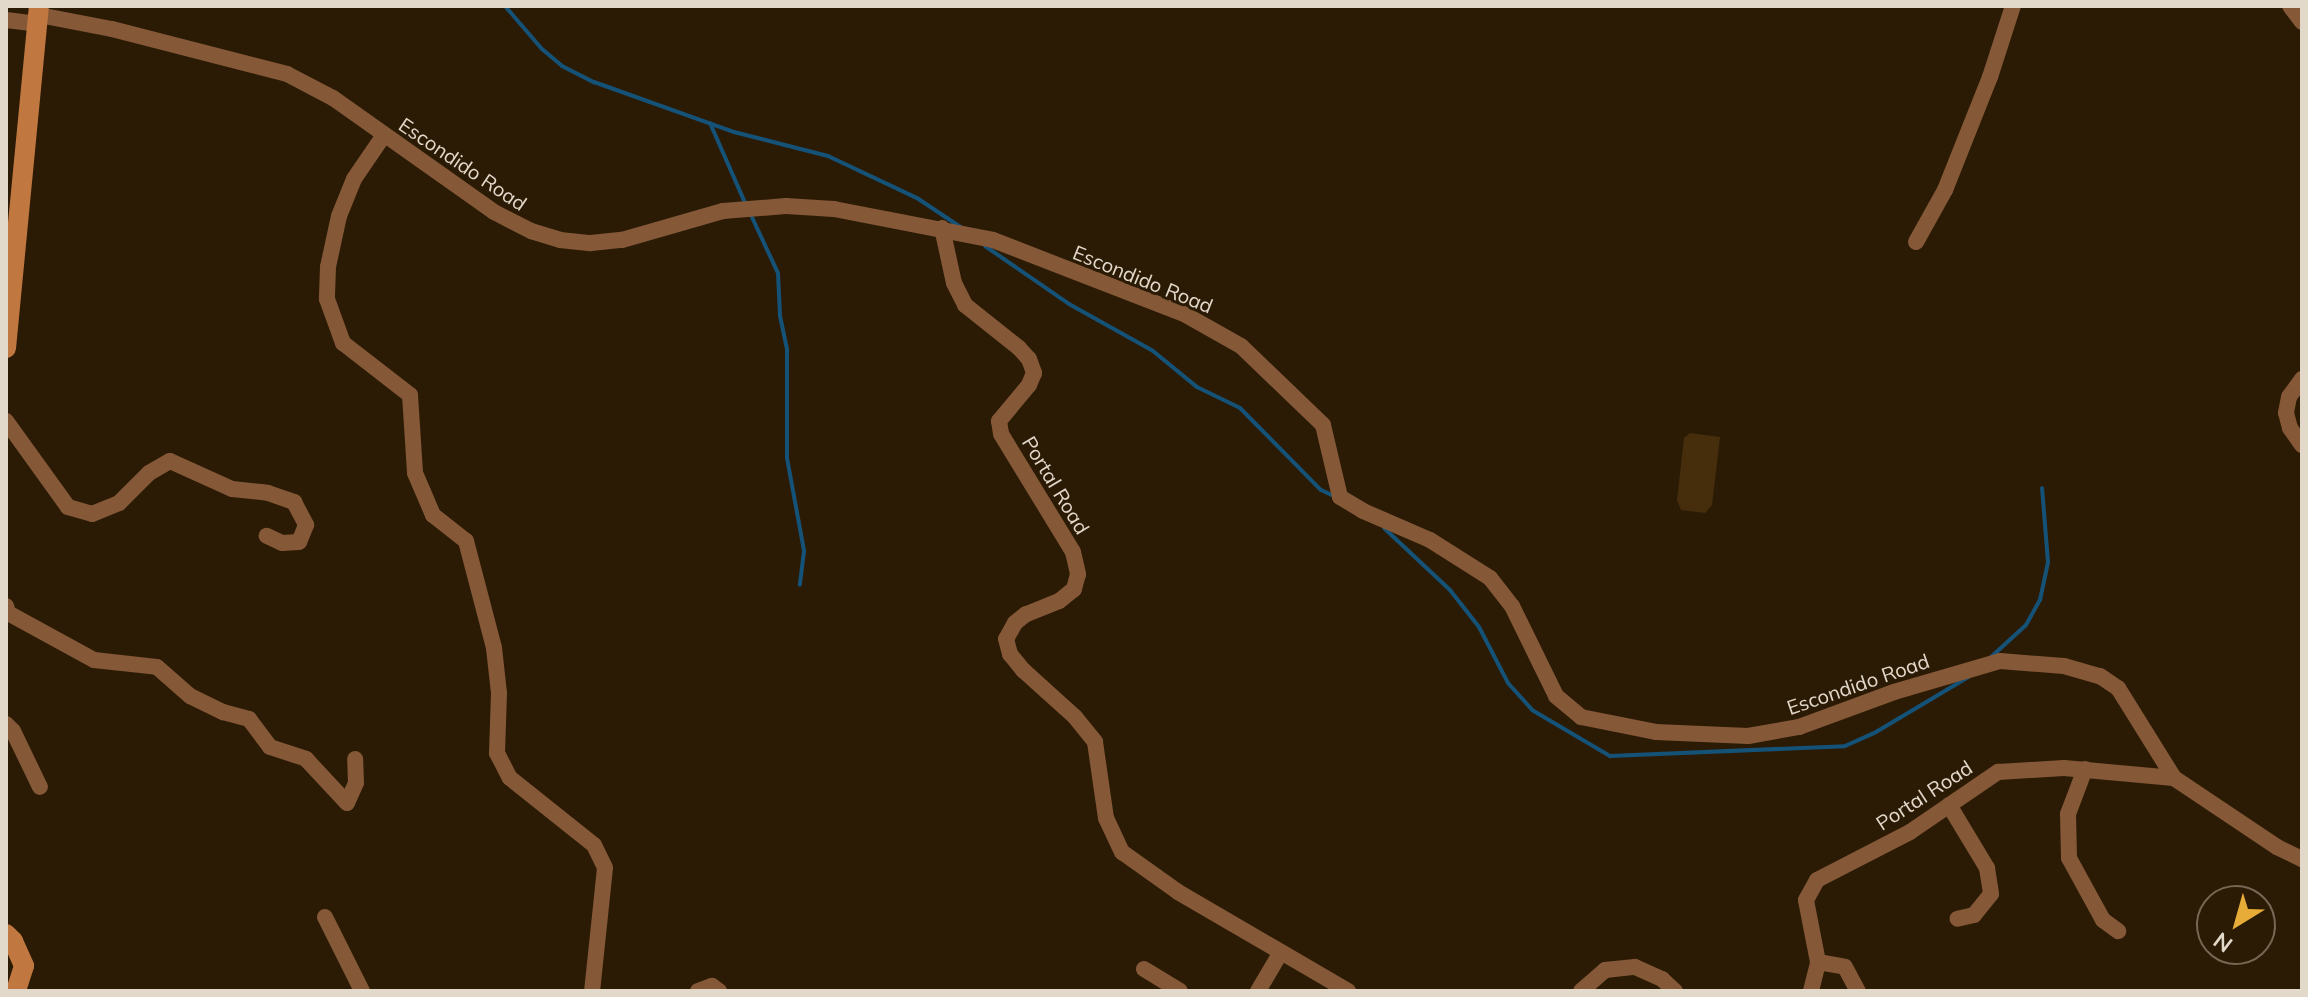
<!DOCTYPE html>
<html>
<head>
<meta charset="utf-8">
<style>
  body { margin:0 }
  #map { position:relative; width:2308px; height:997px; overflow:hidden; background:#2b1b05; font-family:Mulish,sans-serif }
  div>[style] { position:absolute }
  .green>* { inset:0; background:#462e0d }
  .stream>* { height:4px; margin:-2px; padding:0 2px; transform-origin:2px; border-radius:2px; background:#155278 }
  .street>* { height:16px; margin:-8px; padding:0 8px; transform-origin:8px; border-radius:8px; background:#855837 }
  .secondary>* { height:20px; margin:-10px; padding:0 10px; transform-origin:10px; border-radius:10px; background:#c07740 }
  span { translate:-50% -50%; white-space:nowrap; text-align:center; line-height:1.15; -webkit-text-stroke:6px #2b1b05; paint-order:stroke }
  .street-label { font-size:20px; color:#e3d9cb }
  .frame { position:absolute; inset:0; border:8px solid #e3d9cb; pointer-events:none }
  .north { position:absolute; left:2196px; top:885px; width:80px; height:80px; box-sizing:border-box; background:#2b1b05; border:2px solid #756754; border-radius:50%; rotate:217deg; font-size:22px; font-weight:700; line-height:32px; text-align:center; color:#e3d9cb }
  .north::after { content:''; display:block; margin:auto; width:28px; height:36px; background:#e7ac37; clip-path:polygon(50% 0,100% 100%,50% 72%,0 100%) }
</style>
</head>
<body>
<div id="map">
  <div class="green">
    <i style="clip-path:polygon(1690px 433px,1720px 437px,1712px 505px,1705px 513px,1681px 510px,1677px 500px,1684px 438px)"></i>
  </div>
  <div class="stream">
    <i style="left:505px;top:6px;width:57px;rotate:49.3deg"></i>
    <i style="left:542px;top:49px;width:26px;rotate:40deg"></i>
    <i style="left:562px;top:66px;width:36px;rotate:27deg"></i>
    <i style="left:594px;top:82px;width:149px;rotate:19.7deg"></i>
    <i style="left:734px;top:132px;width:97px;rotate:14.3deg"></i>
    <i style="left:828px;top:156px;width:98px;rotate:25.3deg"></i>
    <i style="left:917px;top:198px;width:54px;rotate:33.7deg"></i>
    <i style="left:710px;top:123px;width:90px;rotate:66.3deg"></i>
    <i style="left:750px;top:213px;width:66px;rotate:65deg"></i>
    <i style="left:778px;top:273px;width:43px;rotate:87.3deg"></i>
    <i style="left:780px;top:316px;width:35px;rotate:78deg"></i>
    <i style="left:787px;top:350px;width:108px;rotate:90deg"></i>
    <i style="left:787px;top:458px;width:95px;rotate:79.6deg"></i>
    <i style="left:804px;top:551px;width:34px;rotate:97deg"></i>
    <i style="left:985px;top:246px;width:102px;rotate:34.6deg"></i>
    <i style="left:1069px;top:304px;width:96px;rotate:29.2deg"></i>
    <i style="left:1153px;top:351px;width:57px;rotate:39.3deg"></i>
    <i style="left:1197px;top:387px;width:48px;rotate:26deg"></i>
    <i style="left:1240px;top:408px;width:115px;rotate:45.4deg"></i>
    <i style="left:1321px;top:490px;width:17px;rotate:25deg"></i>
    <i style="left:1384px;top:528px;width:91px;rotate:43.2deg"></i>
    <i style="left:1450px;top:590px;width:47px;rotate:51.9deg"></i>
    <i style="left:1479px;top:627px;width:63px;rotate:62.6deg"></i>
    <i style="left:1508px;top:683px;width:36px;rotate:48deg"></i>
    <i style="left:1532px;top:710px;width:91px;rotate:30.5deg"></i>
    <i style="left:1610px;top:756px;width:235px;rotate:-2.4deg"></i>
    <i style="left:1845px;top:746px;width:34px;rotate:-24deg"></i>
    <i style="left:1876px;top:732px;width:109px;rotate:-30.8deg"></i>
    <i style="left:1991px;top:657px;width:47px;rotate:-42.4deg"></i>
    <i style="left:2026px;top:625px;width:29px;rotate:-61deg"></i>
    <i style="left:2040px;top:600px;width:39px;rotate:-78deg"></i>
    <i style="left:2048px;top:562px;width:74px;rotate:-94.6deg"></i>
  </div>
  <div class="street">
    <i style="left:2290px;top:6px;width:20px;rotate:53deg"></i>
    <i style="left:39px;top:15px;width:74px;rotate:10.9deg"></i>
    <i style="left:112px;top:29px;width:181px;rotate:14.4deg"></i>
    <i style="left:287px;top:74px;width:52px;rotate:27.6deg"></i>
    <i style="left:333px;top:98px;width:197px;rotate:35.3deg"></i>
    <i style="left:494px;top:212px;width:42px;rotate:27.2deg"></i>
    <i style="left:531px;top:231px;width:30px;rotate:17deg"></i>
    <i style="left:560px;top:240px;width:31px;rotate:6deg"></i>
    <i style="left:591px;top:243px;width:31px;rotate:-6deg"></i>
    <i style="left:622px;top:240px;width:105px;rotate:-16deg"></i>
    <i style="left:723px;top:211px;width:63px;rotate:-4.5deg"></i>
    <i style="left:786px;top:206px;width:48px;rotate:3.6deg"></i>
    <i style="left:834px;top:209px;width:162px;rotate:11deg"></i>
    <i style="left:993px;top:240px;width:207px;rotate:21.2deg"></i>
    <i style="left:1186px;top:315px;width:63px;rotate:29.4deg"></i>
    <i style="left:1241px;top:346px;width:114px;rotate:43.9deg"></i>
    <i style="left:1323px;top:425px;width:74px;rotate:76.7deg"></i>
    <i style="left:1340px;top:497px;width:27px;rotate:31deg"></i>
    <i style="left:1363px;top:511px;width:73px;rotate:23.4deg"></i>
    <i style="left:1430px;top:540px;width:71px;rotate:32.3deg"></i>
    <i style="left:1490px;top:578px;width:36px;rotate:52deg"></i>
    <i style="left:1512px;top:606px;width:100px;rotate:63.9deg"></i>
    <i style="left:1556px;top:696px;width:33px;rotate:40deg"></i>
    <i style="left:1581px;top:717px;width:76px;rotate:11.3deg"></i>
    <i style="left:1656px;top:732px;width:92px;rotate:2.5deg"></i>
    <i style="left:1748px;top:736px;width:52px;rotate:-10deg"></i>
    <i style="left:1799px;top:727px;width:101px;rotate:-20.2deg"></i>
    <i style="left:1894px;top:692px;width:110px;rotate:-16.3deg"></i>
    <i style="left:2000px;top:661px;width:64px;rotate:4.5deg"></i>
    <i style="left:2064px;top:666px;width:37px;rotate:16deg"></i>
    <i style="left:2100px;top:676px;width:22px;rotate:34deg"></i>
    <i style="left:2118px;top:688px;width:106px;rotate:58.1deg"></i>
    <i style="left:2174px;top:778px;width:124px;rotate:33.8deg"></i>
    <i style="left:2277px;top:847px;width:28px;rotate:26deg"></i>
    <i style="left:6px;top:20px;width:32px;rotate:7deg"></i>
    <i style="left:384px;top:135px;width:53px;rotate:124.3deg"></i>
    <i style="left:354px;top:179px;width:40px;rotate:112deg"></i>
    <i style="left:339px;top:216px;width:52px;rotate:102.2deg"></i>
    <i style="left:328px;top:267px;width:32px;rotate:92deg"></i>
    <i style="left:327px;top:299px;width:47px;rotate:70deg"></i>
    <i style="left:343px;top:343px;width:85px;rotate:37.8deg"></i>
    <i style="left:410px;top:395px;width:78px;rotate:86.3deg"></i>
    <i style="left:415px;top:473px;width:46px;rotate:66.8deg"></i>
    <i style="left:433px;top:515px;width:42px;rotate:38.2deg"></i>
    <i style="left:466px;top:541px;width:111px;rotate:75.3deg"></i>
    <i style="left:494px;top:648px;width:45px;rotate:83.7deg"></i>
    <i style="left:499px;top:693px;width:60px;rotate:91.9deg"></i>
    <i style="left:497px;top:753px;width:28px;rotate:63deg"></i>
    <i style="left:510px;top:778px;width:107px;rotate:38.6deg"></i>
    <i style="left:594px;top:845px;width:25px;rotate:64deg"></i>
    <i style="left:605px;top:868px;width:124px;rotate:96deg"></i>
    <i style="left:942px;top:228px;width:56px;rotate:77.7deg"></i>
    <i style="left:954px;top:283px;width:25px;rotate:63deg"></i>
    <i style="left:965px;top:305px;width:69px;rotate:38.5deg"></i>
    <i style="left:1019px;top:348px;width:15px;rotate:48deg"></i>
    <i style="left:1029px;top:359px;width:15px;rotate:70deg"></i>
    <i style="left:1034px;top:373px;width:13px;rotate:113deg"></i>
    <i style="left:1029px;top:385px;width:47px;rotate:129.8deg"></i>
    <i style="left:999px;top:421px;width:13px;rotate:81deg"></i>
    <i style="left:1001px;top:434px;width:138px;rotate:58.6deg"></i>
    <i style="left:1073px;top:552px;width:23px;rotate:77deg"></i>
    <i style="left:1078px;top:574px;width:16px;rotate:105deg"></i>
    <i style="left:1074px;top:589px;width:19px;rotate:141deg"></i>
    <i style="left:1059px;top:601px;width:35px;rotate:158deg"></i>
    <i style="left:1026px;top:614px;width:14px;rotate:141deg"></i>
    <i style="left:1015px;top:623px;width:18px;rotate:119deg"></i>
    <i style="left:1006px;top:639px;width:16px;rotate:75deg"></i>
    <i style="left:1010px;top:654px;width:21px;rotate:51deg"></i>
    <i style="left:1023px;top:670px;width:70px;rotate:42.1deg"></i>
    <i style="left:1075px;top:717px;width:32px;rotate:51deg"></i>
    <i style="left:1095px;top:742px;width:77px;rotate:81.8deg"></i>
    <i style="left:1106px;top:818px;width:38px;rotate:65deg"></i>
    <i style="left:1122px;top:852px;width:69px;rotate:35.5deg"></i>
    <i style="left:1178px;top:892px;width:197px;rotate:30.2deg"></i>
    <i style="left:1916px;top:242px;width:60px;rotate:-60.9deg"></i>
    <i style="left:1945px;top:190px;width:122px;rotate:-68.3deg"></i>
    <i style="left:1990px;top:77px;width:75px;rotate:-72.1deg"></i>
    <i style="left:2302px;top:379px;width:22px;rotate:126deg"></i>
    <i style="left:2289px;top:397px;width:16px;rotate:101deg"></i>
    <i style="left:2286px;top:413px;width:16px;rotate:75deg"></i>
    <i style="left:2290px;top:428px;width:21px;rotate:55deg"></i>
    <i style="left:6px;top:421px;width:106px;rotate:54.2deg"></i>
    <i style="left:68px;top:507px;width:25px;rotate:16deg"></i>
    <i style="left:92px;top:514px;width:29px;rotate:-22deg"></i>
    <i style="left:119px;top:503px;width:42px;rotate:-45deg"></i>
    <i style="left:149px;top:473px;width:24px;rotate:-30deg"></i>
    <i style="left:170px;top:461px;width:68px;rotate:24.3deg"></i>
    <i style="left:232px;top:489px;width:36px;rotate:6deg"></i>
    <i style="left:268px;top:493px;width:28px;rotate:19deg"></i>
    <i style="left:294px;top:502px;width:26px;rotate:62deg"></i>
    <i style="left:306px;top:525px;width:18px;rotate:112deg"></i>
    <i style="left:299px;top:542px;width:17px;rotate:177deg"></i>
    <i style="left:282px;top:543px;width:17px;rotate:-155deg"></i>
    <i style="left:6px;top:606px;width:7px;rotate:74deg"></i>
    <i style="left:8px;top:613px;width:98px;rotate:28.7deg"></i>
    <i style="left:94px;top:660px;width:63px;rotate:6.3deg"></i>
    <i style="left:157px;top:667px;width:44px;rotate:41.3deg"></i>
    <i style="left:190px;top:696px;width:37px;rotate:26deg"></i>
    <i style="left:223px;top:712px;width:27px;rotate:15deg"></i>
    <i style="left:249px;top:719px;width:35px;rotate:53deg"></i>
    <i style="left:270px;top:747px;width:38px;rotate:18deg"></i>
    <i style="left:306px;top:759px;width:60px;rotate:47deg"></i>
    <i style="left:347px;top:803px;width:22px;rotate:-66deg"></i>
    <i style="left:356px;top:783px;width:24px;rotate:-92deg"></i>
    <i style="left:6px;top:724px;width:10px;rotate:45deg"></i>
    <i style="left:13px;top:731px;width:62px;rotate:64.3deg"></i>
    <i style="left:2085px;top:769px;width:48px;rotate:110.7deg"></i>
    <i style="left:2068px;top:814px;width:44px;rotate:88.7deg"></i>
    <i style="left:2069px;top:858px;width:71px;rotate:61.3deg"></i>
    <i style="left:2103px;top:920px;width:19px;rotate:36deg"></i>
    <i style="left:1949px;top:805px;width:74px;rotate:58.9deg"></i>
    <i style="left:1987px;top:868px;width:26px;rotate:81deg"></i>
    <i style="left:1991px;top:894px;width:27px;rotate:129deg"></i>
    <i style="left:1974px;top:915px;width:17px;rotate:167deg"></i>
    <i style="left:325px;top:917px;width:83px;rotate:63.4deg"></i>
    <i style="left:1818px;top:962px;width:27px;rotate:10deg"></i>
    <i style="left:1845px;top:967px;width:27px;rotate:62deg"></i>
    <i style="left:1144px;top:969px;width:42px;rotate:31.4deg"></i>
    <i style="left:698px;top:991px;width:15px;rotate:-20deg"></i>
    <i style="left:712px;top:986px;width:9px;rotate:36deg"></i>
    <i style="left:1258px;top:991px;width:45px;rotate:-59.5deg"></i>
    <i style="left:1581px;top:991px;width:32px;rotate:-41deg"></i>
    <i style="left:1605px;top:970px;width:30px;rotate:-6deg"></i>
    <i style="left:1635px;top:967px;width:30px;rotate:24deg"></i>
    <i style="left:1662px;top:979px;width:18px;rotate:43deg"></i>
    <i style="left:1811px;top:991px;width:30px;rotate:-76deg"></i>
    <i style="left:1818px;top:962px;width:63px;rotate:-101deg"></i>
    <i style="left:1806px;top:900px;width:23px;rotate:-61deg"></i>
    <i style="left:1817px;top:880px;width:105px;rotate:-27.3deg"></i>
    <i style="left:1910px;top:832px;width:107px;rotate:-34.3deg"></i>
    <i style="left:1998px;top:772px;width:66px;rotate:-3.5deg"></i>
    <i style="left:2064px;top:768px;width:110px;rotate:5.2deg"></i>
  </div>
  <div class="secondary">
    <i style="left:6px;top:348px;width:344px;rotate:-84.5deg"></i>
    <i style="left:6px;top:934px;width:10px;rotate:45deg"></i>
    <i style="left:13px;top:941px;width:27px;rotate:66deg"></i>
    <i style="left:24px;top:966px;width:26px;rotate:108deg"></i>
  </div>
  <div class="street-label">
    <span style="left:463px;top:164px;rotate:34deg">Escondido Road</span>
    <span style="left:1143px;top:279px;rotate:22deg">Escondido Road</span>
    <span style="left:1056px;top:485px;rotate:59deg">Portal Road</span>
    <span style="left:1858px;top:684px;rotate:-19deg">Escondido Road</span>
    <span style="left:1924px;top:795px;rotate:-33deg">Portal Road</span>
  </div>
  <div class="frame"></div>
  <div class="north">N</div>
</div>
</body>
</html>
